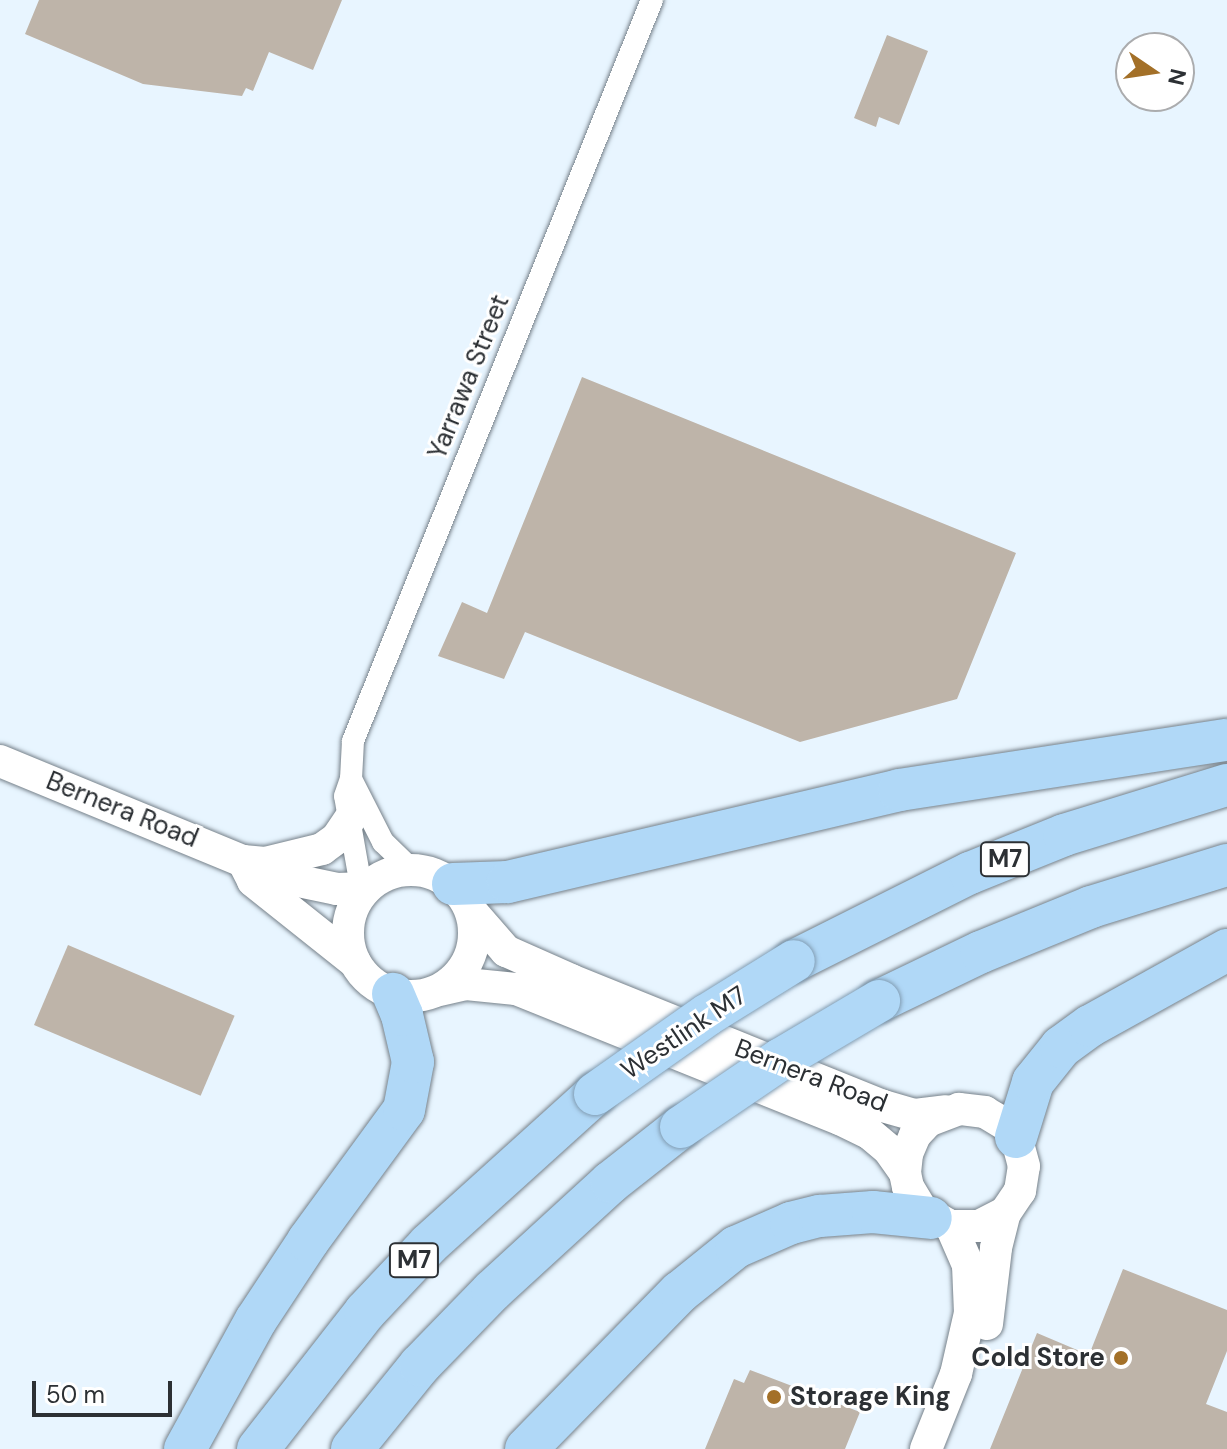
<!DOCTYPE html>
<html>
<head>
<meta charset="utf-8">
<style>
  body { margin:0 }
  #map { position:relative; width:1227px; height:1449px; overflow:hidden; background:#e8f5ff; font-family:"DM Sans",sans-serif }
  div>[style] { position:absolute }
  .building>* { inset:0; background:#beb4a9; transform-origin:0 0 }
  .roads { filter:drop-shadow(0 0 2px #76818a) drop-shadow(0 0 2px #76818a) }
  .street>* { height:22px; margin:-11px; padding:0 11px; transform-origin:11px; border-radius:11px; background:#fff }
  .secondary>* { height:32px; margin:-16px; padding:0 16px; transform-origin:16px; border-radius:16px; background:#fff }
  .secondary>.ring { margin:-16px; padding:0; box-sizing:content-box; background:none; border:32px solid #fff; border-radius:50% }
  .highway>* { height:42px; margin:-21px; padding:0 21px; transform-origin:21px; border-radius:21px; background:#b0d8f7 }
  .bridges { filter:drop-shadow(0 0 2px #829db3) drop-shadow(0 0 2px #829db3) }
  .highway-bridge>* { height:42px; margin:-21px; padding:0 21px; transform-origin:21px; border-radius:21px; background:#b0d8f7 }
  .dots>* { width:22px; height:22px; translate:-50% -50%; box-sizing:border-box; border:4px solid #fff; border-radius:50% }
  span { translate:-50% -50%; white-space:nowrap; text-align:center; line-height:1.15; -webkit-text-stroke:6px #fff; paint-order:stroke }
  .shield-label span { padding:2px 6px; background:#fff; border:2px solid; border-radius:6px; -webkit-text-stroke-width:0 }
  .shield-label { font-size:24px; color:#2c3034; font-weight:700 }
  .street-label { font-size:26px; color:#2c3034 }
  .poi-label { font-size:26px; color:#2c3034; font-weight:700 }
  .right { translate:-100% -50%; text-align:right }
  .left { translate:0 -50%; text-align:left }
  .north { position:absolute; left:1115px; top:32px; width:80px; height:80px; box-sizing:border-box; background:#fff; border:2px solid #abacae; border-radius:50%; rotate:103deg; font-size:22px; font-weight:700; line-height:32px; text-align:center; color:#2c3034 }
  .north::after { content:''; display:block; margin:auto; width:28px; height:36px; background:#a37028; clip-path:polygon(50% 0,100% 100%,50% 72%,0 100%) }
  .scale { position:absolute; left:32px; top:1381px; width:140px; height:36px; box-sizing:border-box; border:4px solid #2c3034; border-top:0; padding-left:10px; font-size:24px; line-height:28px; white-space:nowrap; color:#2c3034; -webkit-text-stroke:6px #fff; paint-order:stroke }
</style>
</head>
<body>
<div id="map">
  <div class="building">
    <i style="clip-path:polygon(39px 0,342px 0,313px 70px,269px 52px,253px 91px,246px 88px,242px 96px,143px 84px,25px 34px)"></i>
    <i style="clip-path:polygon(887px 35px,928px 51px,899px 125px,879px 117px,876px 127px,854px 118px)"></i>
    <i style="clip-path:polygon(582px 377px,1016px 553px,957px 699px,800px 742px,525px 632px,504px 679px,438px 656px,462px 602px,487px 613px)"></i>
    <i style="left:68px;top:945px;width:181px;height:87px;rotate:23deg"></i>
    <i style="clip-path:polygon(1123px 1269px,1227px 1310px,1227px 1351px,1206px 1404px,1227px 1412px,1227px 1449px,990px 1449px,1037px 1333px,1089px 1355px)"></i>
    <i style="clip-path:polygon(750px 1370px,860px 1412px,845px 1449px,705px 1449px,734px 1379px,744px 1383px)"></i>
  </div>
  <div class="roads">
    <div class="street">
      <i style="left:351px;top:779px;width:71px;rotate:63.1deg"></i>
      <i style="left:383px;top:842px;width:39px;rotate:44deg"></i>
      <i style="left:368px;top:887px;width:15px;rotate:-127deg"></i>
      <i style="left:359px;top:875px;width:80px;rotate:-100deg"></i>
      <i style="left:345px;top:796px;width:18px;rotate:-71deg"></i>
      <i style="left:351px;top:779px;width:38px;rotate:-87deg"></i>
      <i style="left:353px;top:741px;width:799px;rotate:-68.03deg"></i>
    </div>
    <div class="secondary">
      <i style="left:0;top:761px;width:263px;rotate:22.4deg"></i>
      <i style="left:243px;top:861px;width:22px;rotate:5deg"></i>
      <i style="left:265px;top:863px;width:34px;rotate:30deg"></i>
      <i style="left:294px;top:880px;width:44px;rotate:11.8deg"></i>
      <i style="left:337px;top:889px;width:29px;rotate:-2deg"></i>
      <i style="left:243px;top:861px;width:22px;rotate:63deg"></i>
      <i style="left:253px;top:881px;width:130px;rotate:38.5deg"></i>
      <i style="left:265px;top:863px;width:59px;rotate:-13.8deg"></i>
      <i style="left:322px;top:849px;width:19px;rotate:-36deg"></i>
      <i style="left:337px;top:838px;width:23px;rotate:-56deg"></i>
      <i class="ring" style="left:348px;top:870px;width:94px;height:94px"></i>
      <i style="left:472px;top:912px;width:52px;rotate:48.9deg"></i>
      <i style="left:506px;top:951px;width:71px;rotate:24deg"></i>
      <i style="left:571px;top:980px;width:336px;rotate:22deg"></i>
      <i style="left:883px;top:1106px;width:33px;rotate:16deg"></i>
      <i style="left:915px;top:1115px;width:31px;rotate:-7deg"></i>
      <i style="left:440px;top:990px;width:27px;rotate:-13deg"></i>
      <i style="left:466px;top:984px;width:50px;rotate:5.7deg"></i>
      <i style="left:516px;top:989px;width:349px;rotate:21.9deg"></i>
      <i style="left:840px;top:1119px;width:32px;rotate:26deg"></i>
      <i style="left:869px;top:1133px;width:26px;rotate:40deg"></i>
      <i style="left:889px;top:1150px;width:28px;rotate:55deg"></i>
      <i style="left:905px;top:1173px;width:14px;rotate:78deg"></i>
      <i style="left:908px;top:1187px;width:26px;rotate:59deg"></i>
      <i style="left:921px;top:1209px;width:34px;rotate:30deg"></i>
      <i style="left:951px;top:1226px;width:28px"></i>
      <i style="left:979px;top:1226px;width:29px;rotate:-27deg"></i>
      <i style="left:1005px;top:1213px;width:27px;rotate:-56deg"></i>
      <i style="left:1020px;top:1191px;width:25px;rotate:-81deg"></i>
      <i style="left:1024px;top:1166px;width:30px;rotate:-105deg"></i>
      <i style="left:1016px;top:1137px;width:14px;rotate:-126deg"></i>
      <i style="left:1008px;top:1126px;width:27px;rotate:-149deg"></i>
      <i style="left:985px;top:1112px;width:26px;rotate:-173deg"></i>
      <i style="left:959px;top:1109px;width:33px;rotate:159deg"></i>
      <i style="left:928px;top:1121px;width:19px;rotate:133deg"></i>
      <i style="left:915px;top:1135px;width:21px;rotate:113deg"></i>
      <i style="left:907px;top:1154px;width:19px;rotate:96deg"></i>
      <i style="left:987px;top:1324px;width:77px;rotate:-83.2deg"></i>
      <i style="left:996px;top:1248px;width:36px;rotate:-76deg"></i>
      <i style="left:926px;top:1449px;width:81px;rotate:-68.2deg"></i>
      <i style="left:956px;top:1374px;width:63px;rotate:-77.1deg"></i>
      <i style="left:970px;top:1313px;width:48px;rotate:-92.4deg"></i>
      <i style="left:968px;top:1265px;width:43px;rotate:-113.6deg"></i>
    </div>
    <div class="highway">
      <i style="left:453px;top:884px;width:55px;rotate:-2.1deg"></i>
      <i style="left:508px;top:882px;width:402px;rotate:-13.2deg"></i>
      <i style="left:899px;top:790px;width:332px;rotate:-8.7deg"></i>
      <i style="left:794px;top:961px;width:197px;rotate:-26.6deg"></i>
      <i style="left:970px;top:873px;width:101px;rotate:-22deg"></i>
      <i style="left:1064px;top:835px;width:170px;rotate:-17.1deg"></i>
      <i style="left:879px;top:1001px;width:113px;rotate:-25.7deg"></i>
      <i style="left:981px;top:952px;width:119px;rotate:-22.2deg"></i>
      <i style="left:1091px;top:907px;width:142px;rotate:-17.2deg"></i>
      <i style="left:1016px;top:1137px;width:58px;rotate:-72.8deg"></i>
      <i style="left:1033px;top:1082px;width:45px;rotate:-51.3deg"></i>
      <i style="left:1061px;top:1047px;width:36px;rotate:-36deg"></i>
      <i style="left:1090px;top:1026px;width:157px;rotate:-29deg"></i>
      <i style="left:185px;top:1449px;width:147px;rotate:-61.2deg"></i>
      <i style="left:256px;top:1320px;width:95px;rotate:-56.6deg"></i>
      <i style="left:308px;top:1241px;width:162px;rotate:-53.8deg"></i>
      <i style="left:404px;top:1110px;width:49px;rotate:-79.4deg"></i>
      <i style="left:413px;top:1062px;width:48px;rotate:-103.2deg"></i>
      <i style="left:402px;top:1015px;width:23px;rotate:-113deg"></i>
      <i style="left:258px;top:1449px;width:174px;rotate:-52deg"></i>
      <i style="left:365px;top:1312px;width:93px;rotate:-46.7deg"></i>
      <i style="left:429px;top:1244px;width:224px;rotate:-42.1deg"></i>
      <i style="left:352px;top:1449px;width:108px;rotate:-51deg"></i>
      <i style="left:420px;top:1365px;width:103px;rotate:-45.8deg"></i>
      <i style="left:492px;top:1291px;width:161px;rotate:-42.5deg"></i>
      <i style="left:611px;top:1182px;width:89px;rotate:-38.2deg"></i>
      <i style="left:526px;top:1449px;width:220px;rotate:-45.6deg"></i>
      <i style="left:680px;top:1292px;width:72px;rotate:-38.8deg"></i>
      <i style="left:736px;top:1247px;width:60px;rotate:-23.6deg"></i>
      <i style="left:791px;top:1223px;width:30px;rotate:-14deg"></i>
      <i style="left:820px;top:1216px;width:53px;rotate:-4.3deg"></i>
      <i style="left:873px;top:1212px;width:58px;rotate:5.9deg"></i>
    </div>
  </div>
  <div class="bridges">
    <div class="highway-bridge">
      <i style="left:595px;top:1094px;width:137px;rotate:-35.2deg"></i>
      <i style="left:707px;top:1015px;width:102px;rotate:-31.8deg"></i>
      <i style="left:681px;top:1127px;width:121px;rotate:-34.2deg"></i>
      <i style="left:781px;top:1059px;width:114px;rotate:-30.6deg"></i>
    </div>
  </div>
  <div class="dots">
    <i style="left:1121px;top:1358px;background:#a37028"></i>
    <i style="left:774px;top:1397px;background:#a37028"></i>
  </div>
  <div class="shield-label">
    <span style="left:1005px;top:859px">M7</span>
    <span style="left:414px;top:1260px">M7</span>
  </div>
  <div class="street-label">
    <span style="left:469px;top:377px;rotate:-68deg">Yarrawa Street</span>
    <span style="left:122px;top:810px;rotate:22deg">Bernera Road</span>
    <span style="left:684px;top:1033px;rotate:-34deg">Westlink M7</span>
    <span style="left:811px;top:1076px;rotate:21deg">Bernera Road</span>
  </div>
  <div class="poi-label">
    <span class="right" style="left:1105px;top:1358px">Cold Store</span>
    <span class="left" style="left:790px;top:1397px">Storage King</span>
  </div>
  <div class="north">N</div>
  <div class="scale">50 m</div>
</div>
</body>
</html>
